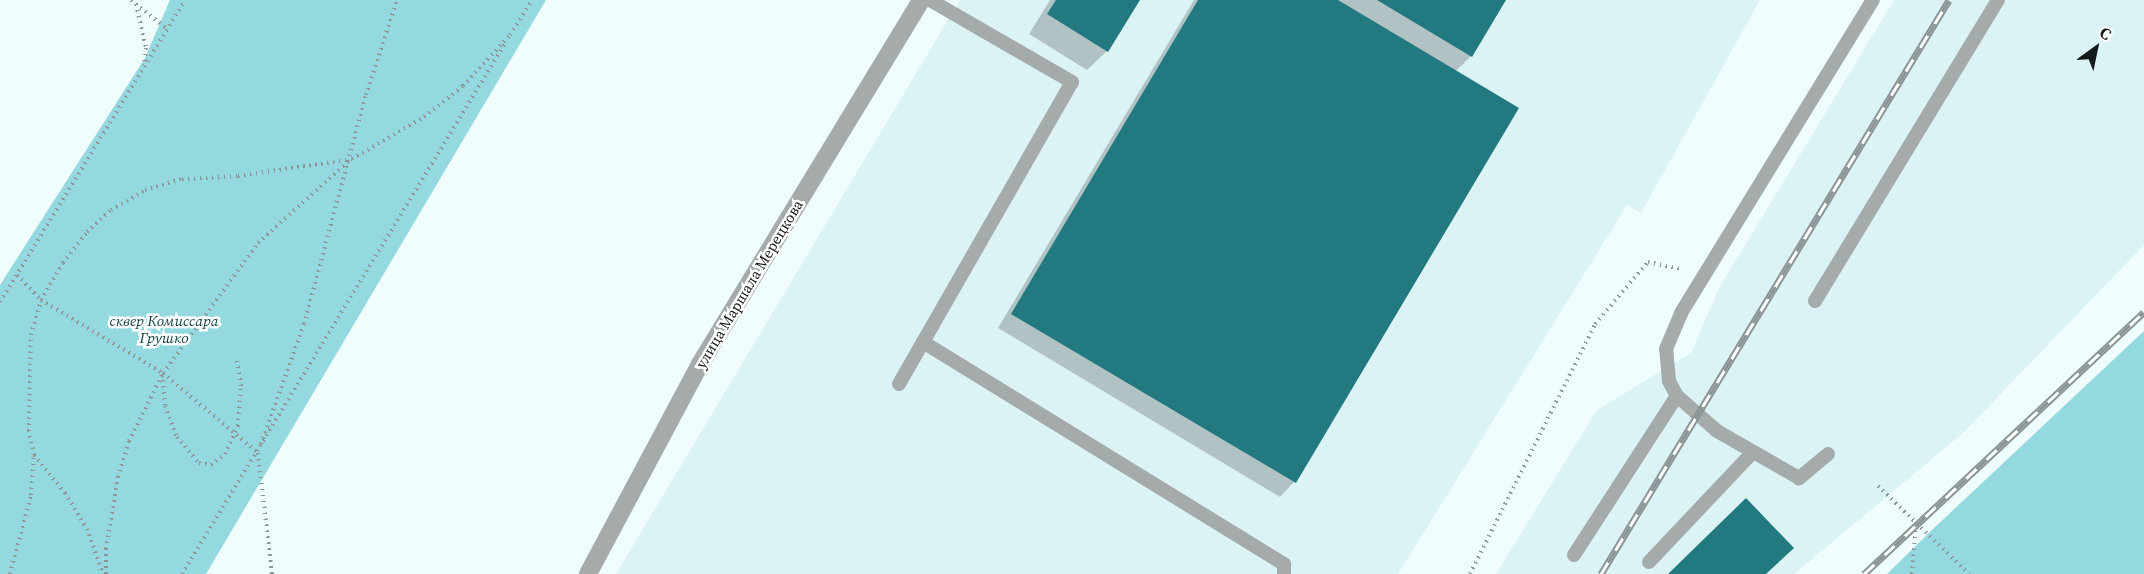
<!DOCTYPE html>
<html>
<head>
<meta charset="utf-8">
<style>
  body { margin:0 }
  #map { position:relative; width:2144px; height:574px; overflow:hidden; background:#effdfe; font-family:"Source Serif 4",serif }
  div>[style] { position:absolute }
  .built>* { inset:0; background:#dcf3f5 }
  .green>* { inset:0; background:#94d9df }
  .shadow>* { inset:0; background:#0003 }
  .building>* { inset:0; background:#227980 }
  .path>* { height:4px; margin-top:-2px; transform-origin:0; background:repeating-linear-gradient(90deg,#8d9798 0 1.5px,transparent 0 6px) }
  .lane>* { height:14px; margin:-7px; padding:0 7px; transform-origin:7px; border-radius:7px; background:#a5abab }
  .street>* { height:18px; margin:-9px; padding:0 9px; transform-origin:9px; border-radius:9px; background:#a5abab }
  .rail>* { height:7px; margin-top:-3.5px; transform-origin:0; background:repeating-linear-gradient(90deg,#fff 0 14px,#8b9596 0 28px); box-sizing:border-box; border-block:2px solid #8b9596 }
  span { translate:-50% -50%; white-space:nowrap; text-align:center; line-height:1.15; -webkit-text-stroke:5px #fff; paint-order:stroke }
  .street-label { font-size:15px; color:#14191a }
  .park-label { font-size:15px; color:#0b3f43; font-style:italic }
  .north { position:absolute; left:2066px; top:18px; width:60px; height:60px; -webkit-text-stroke:4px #fff; paint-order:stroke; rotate:33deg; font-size:16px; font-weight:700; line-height:24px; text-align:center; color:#14191a }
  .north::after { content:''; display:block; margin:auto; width:21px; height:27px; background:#14191a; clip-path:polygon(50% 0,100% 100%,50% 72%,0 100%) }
</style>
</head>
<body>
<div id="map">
  <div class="built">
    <i style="clip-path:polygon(960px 0,1760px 0,1641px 213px,1627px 205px,1398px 574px,616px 574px)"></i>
    <i style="clip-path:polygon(1894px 0,2144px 0,2144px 245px,1963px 433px,1794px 574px,1496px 574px,1597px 410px,1691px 353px,1719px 288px)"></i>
  </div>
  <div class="green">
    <i style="clip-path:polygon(170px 0,546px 0,206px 574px,0 574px,0 285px,145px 58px)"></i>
    <i style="clip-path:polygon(2144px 331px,2144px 574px,1887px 574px,1934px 528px)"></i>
  </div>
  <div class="shadow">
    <i style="clip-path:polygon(1050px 0,1138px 0,1107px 51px,1087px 70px,1029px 34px)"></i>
    <i style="clip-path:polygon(1194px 0,1504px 0,1471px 56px,1455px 72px,1517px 109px,1294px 482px,1280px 497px,998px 328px)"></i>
  </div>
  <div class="building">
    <i style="clip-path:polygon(1056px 0,1140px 0,1108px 52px,1047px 14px)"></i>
    <i style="clip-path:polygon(1198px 0,1338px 0,1519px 108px,1296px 483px,1011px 314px)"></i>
    <i style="clip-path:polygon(1377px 0,1506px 0,1472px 57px)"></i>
    <i style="clip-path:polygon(1746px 498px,1794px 548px,1766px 574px,1668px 574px)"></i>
  </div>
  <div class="path">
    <i style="left:131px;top:0;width:46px;rotate:38.9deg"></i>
    <i style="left:136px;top:4px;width:45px;rotate:77.2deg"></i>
    <i style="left:146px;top:48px;width:17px;rotate:97deg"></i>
    <i style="left:510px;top:35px;width:41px;rotate:-57.8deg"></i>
    <i style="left:17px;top:275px;width:35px;rotate:46deg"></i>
    <i style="left:41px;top:300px;width:142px;rotate:30.9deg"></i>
    <i style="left:163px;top:373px;width:124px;rotate:40.1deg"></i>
    <i style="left:258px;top:453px;width:122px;rotate:83.4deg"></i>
    <i style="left:0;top:302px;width:354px;rotate:-58.5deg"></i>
    <i style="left:163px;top:374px;width:32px;rotate:86deg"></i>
    <i style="left:165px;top:406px;width:33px;rotate:69deg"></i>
    <i style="left:177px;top:437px;width:34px;rotate:50deg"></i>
    <i style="left:199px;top:463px;width:12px;rotate:9deg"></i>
    <i style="left:211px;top:465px;width:18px;rotate:-38deg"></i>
    <i style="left:225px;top:454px;width:31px;rotate:-65deg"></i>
    <i style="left:238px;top:426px;width:40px;rotate:-85.7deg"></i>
    <i style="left:241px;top:386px;width:26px;rotate:-99deg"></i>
    <i style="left:261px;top:444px;width:127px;rotate:-70.3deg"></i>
    <i style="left:304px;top:324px;width:237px;rotate:-74.9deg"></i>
    <i style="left:366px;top:95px;width:100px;rotate:-71.9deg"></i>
    <i style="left:34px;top:455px;width:49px;rotate:50.8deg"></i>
    <i style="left:65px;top:493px;width:42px;rotate:58.6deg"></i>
    <i style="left:87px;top:529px;width:48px;rotate:70.4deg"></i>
    <i style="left:1878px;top:486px;width:127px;rotate:44deg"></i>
    <i style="left:10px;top:574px;width:82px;rotate:-75.1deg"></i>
    <i style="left:31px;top:495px;width:40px;rotate:-85.7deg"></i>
    <i style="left:34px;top:455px;width:25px;rotate:-102deg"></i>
    <i style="left:29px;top:431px;width:96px;rotate:-88.8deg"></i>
    <i style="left:31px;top:335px;width:36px;rotate:-74deg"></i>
    <i style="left:41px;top:300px;width:43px;rotate:-59.3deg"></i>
    <i style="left:63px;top:263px;width:39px;rotate:-52deg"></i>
    <i style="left:87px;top:232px;width:33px;rotate:-43deg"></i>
    <i style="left:111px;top:210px;width:39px;rotate:-30deg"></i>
    <i style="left:145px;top:190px;width:39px;rotate:-17deg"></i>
    <i style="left:182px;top:179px;width:56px;rotate:-3.1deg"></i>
    <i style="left:238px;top:176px;width:115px;rotate:-8.5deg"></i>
    <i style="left:352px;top:159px;width:83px;rotate:-30.3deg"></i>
    <i style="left:424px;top:117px;width:50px;rotate:-38.5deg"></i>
    <i style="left:463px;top:86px;width:71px;rotate:-47.3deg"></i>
    <i style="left:106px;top:574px;width:25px;rotate:-90deg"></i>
    <i style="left:106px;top:549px;width:73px;rotate:-80.5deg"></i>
    <i style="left:118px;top:477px;width:38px;rotate:-73deg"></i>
    <i style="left:129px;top:441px;width:76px;rotate:-63.4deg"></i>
    <i style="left:163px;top:373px;width:161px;rotate:-53.8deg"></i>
    <i style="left:258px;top:243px;width:124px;rotate:-42.1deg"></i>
    <i style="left:182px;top:574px;width:623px;rotate:-58.66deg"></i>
    <i style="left:1470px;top:574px;width:280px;rotate:-63.4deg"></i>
    <i style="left:1595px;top:324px;width:82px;rotate:-49.5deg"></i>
    <i style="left:1648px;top:262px;width:35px;rotate:12deg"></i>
    <i style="left:1912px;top:574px;width:50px;rotate:-85.4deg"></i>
  </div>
  <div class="lane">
    <i style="left:1815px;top:301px;width:352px;rotate:-58.7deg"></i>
    <i style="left:923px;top:342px;width:424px;rotate:31.6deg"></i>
    <i style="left:1284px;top:564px;width:10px;rotate:90deg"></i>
    <i style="left:899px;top:384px;width:348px;rotate:-60.2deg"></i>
    <i style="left:1072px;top:82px;width:164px;rotate:-150deg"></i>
    <i style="left:1828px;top:454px;width:38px;rotate:140deg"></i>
    <i style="left:1799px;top:478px;width:95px;rotate:-150.2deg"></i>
    <i style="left:1717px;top:431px;width:53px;rotate:-138.8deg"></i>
    <i style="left:1677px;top:396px;width:17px;rotate:-118deg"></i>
    <i style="left:1669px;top:381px;width:32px;rotate:-95deg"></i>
    <i style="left:1666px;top:349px;width:39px;rotate:-67deg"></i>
    <i style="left:1681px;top:313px;width:367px;rotate:-58.5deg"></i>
    <i style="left:1574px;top:555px;width:189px;rotate:-57.1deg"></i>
    <i style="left:1649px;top:562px;width:151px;rotate:-46.6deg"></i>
  </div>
  <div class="street">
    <i style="left:588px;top:574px;width:238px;rotate:-61.9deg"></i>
    <i style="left:700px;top:364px;width:426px;rotate:-58.7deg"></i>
  </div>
  <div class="rail">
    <i style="left:1601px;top:574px;width:671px;rotate:-58.77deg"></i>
    <i style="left:1864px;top:574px;width:383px;rotate:-43.1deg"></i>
  </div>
  <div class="street-label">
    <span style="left:749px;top:284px;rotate:-59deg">улица Маршала Мерецкова</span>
  </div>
  <div class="park-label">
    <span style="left:164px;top:329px">сквер Комиссара<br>Грушко</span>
  </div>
  <div class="north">С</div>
</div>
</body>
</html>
